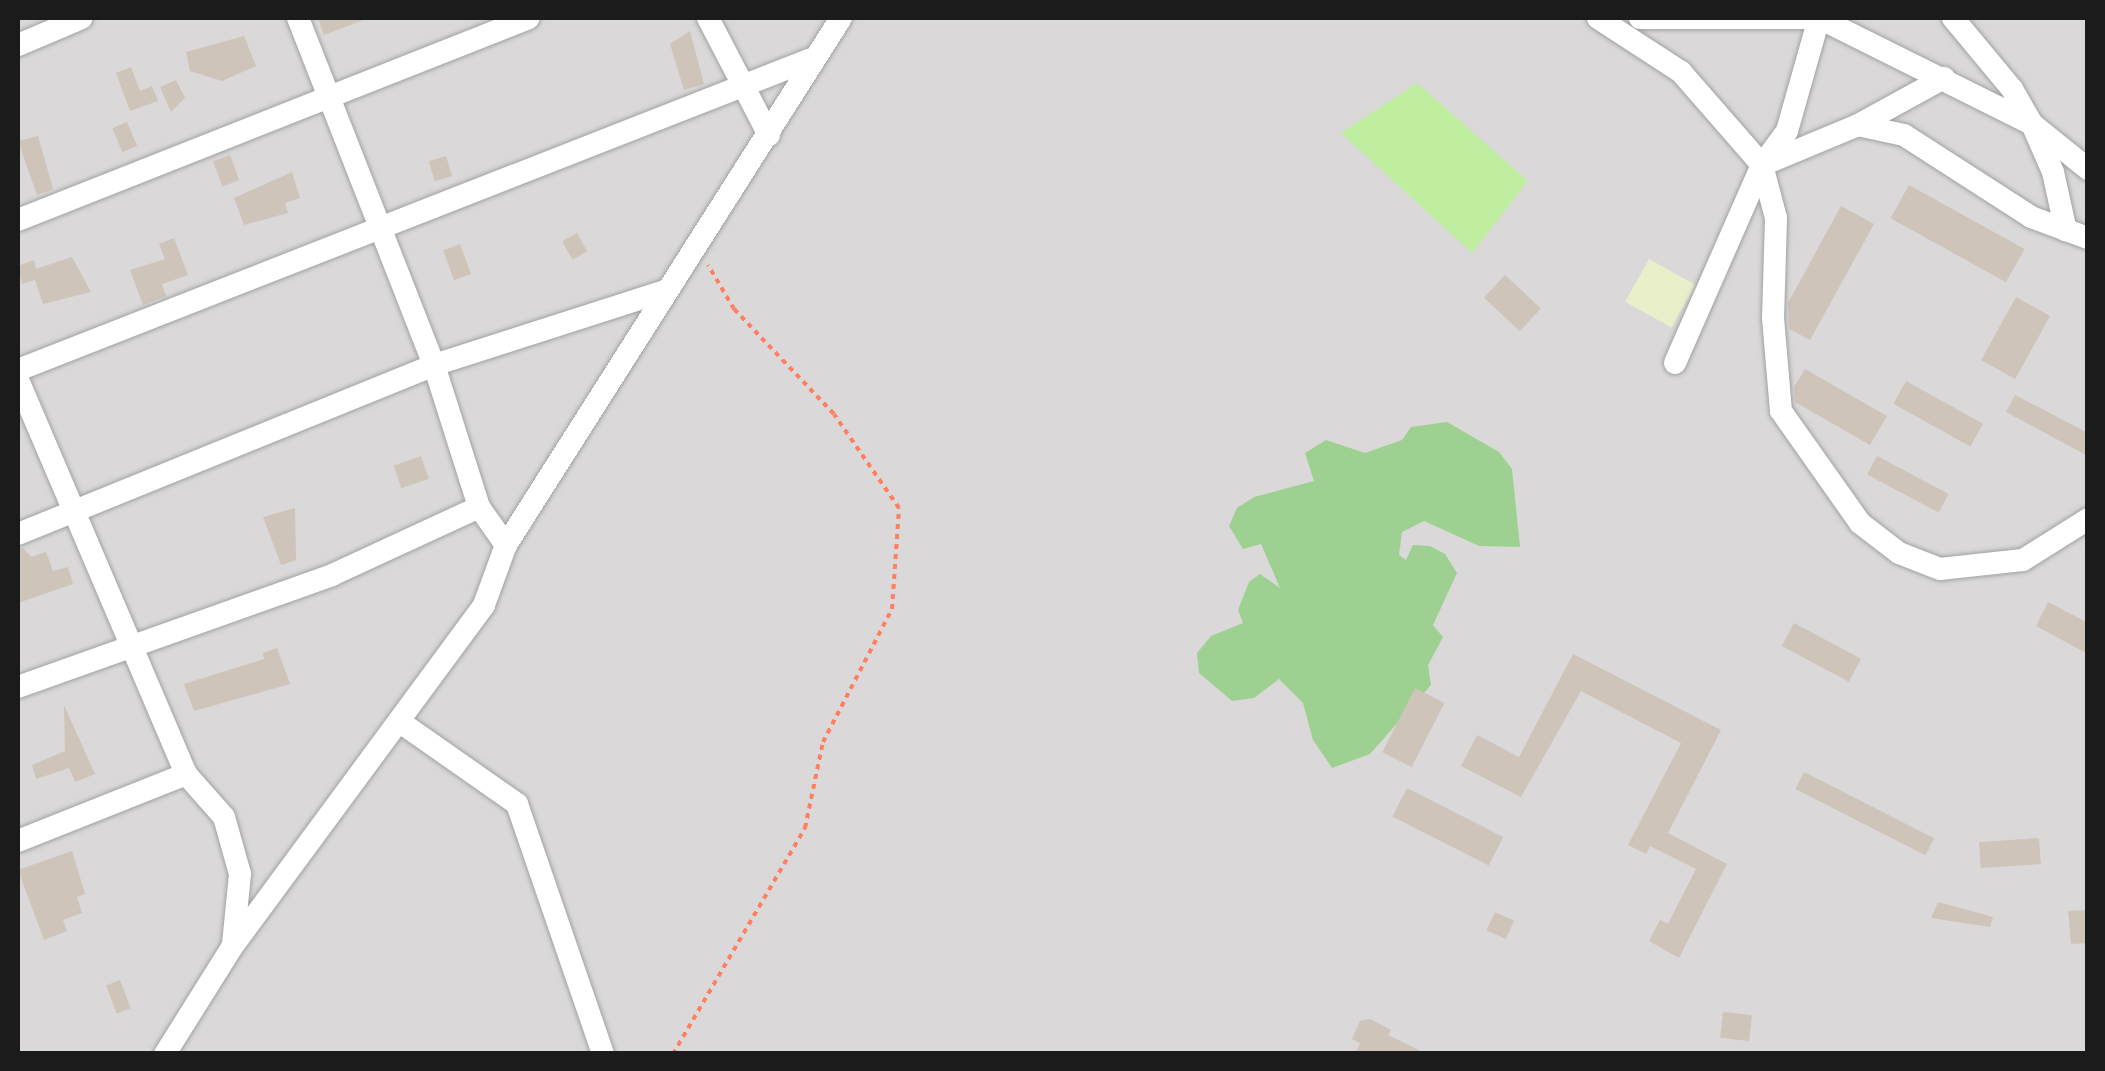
<!DOCTYPE html>
<html>
<head>
<meta charset="utf-8">
<style>
  body { margin:0 }
  #map { position:relative; width:2105px; height:1071px; overflow:hidden; background:#eeebe0; font-family:Cabin,sans-serif }
  div>[style] { position:absolute }
  .residential>* { inset:0; background:#dad8d8; transform-origin:0 0 }
  .farmland>* { inset:0; background:#e9efc9; transform-origin:0 0 }
  .grass>* { inset:0; background:#bfeea0 }
  .forest>* { inset:0; background:#9ed191 }
  .building>* { inset:0; background:#cec4b9; transform-origin:0 0 }
  .path>* { height:4px; margin-top:-2px; transform-origin:0; background:repeating-linear-gradient(90deg,#ff7f60 0 5px,transparent 0 10px) }
  .roads { filter:drop-shadow(0 0 2px #a2a2a2) drop-shadow(0 0 2px #a2a2a2) }
  .minor>* { height:22px; margin:-11px; padding:0 11px; transform-origin:11px; border-radius:11px; background:#fff }
  span { translate:-50% -50%; white-space:nowrap; text-align:center; line-height:1.15; -webkit-text-stroke:8px #fff; paint-order:stroke }
  .frame { position:absolute; inset:0; border:20px solid #1b1b1b; pointer-events:none }
</style>
</head>
<body>
<div id="map">
  <div class="residential">
    <i style="left:18px;top:18px;width:2069px;height:1035px"></i>
  </div>
  <div class="farmland">
    <i style="left:1649px;top:259px;width:53px;height:49px;rotate:29deg"></i>
  </div>
  <div class="grass">
    <i style="clip-path:polygon(1417px 83px,1528px 181px,1472px 253px,1341px 133px)"></i>
  </div>
  <div class="forest">
    <i style="clip-path:polygon(1447px 422px,1499px 452px,1512px 469px,1520px 547px,1479px 546px,1424px 521px,1402px 532px,1399px 555px,1406px 560px,1413px 545px,1430px 546px,1445px 554px,1457px 573px,1433px 625px,1443px 637px,1428px 665px,1431px 685px,1370px 754px,1332px 768px,1313px 740px,1303px 703px,1279px 679px,1254px 698px,1232px 701px,1199px 673px,1197px 653px,1211px 636px,1243px 623px,1238px 610px,1249px 582px,1260px 574px,1280px 588px,1261px 544px,1243px 549px,1229px 526px,1237px 508px,1254px 497px,1314px 481px,1305px 453px,1326px 440px,1365px 453px,1402px 440px,1411px 427px)"></i>
  </div>
  <div class="building">
    <i style="clip-path:polygon(318px 18px,366px 18px,366px 19px,324px 35px)"></i>
    <i style="clip-path:polygon(690px 31px,704px 84px,684px 90px,670px 44px)"></i>
    <i style="clip-path:polygon(244px 36px,256px 66px,222px 81px,190px 71px,186px 52px)"></i>
    <i style="clip-path:polygon(131px 67px,140px 91px,152px 86px,158px 101px,130px 111px,116px 73px)"></i>
    <i style="clip-path:polygon(176px 80px,185px 98px,171px 112px,160px 87px)"></i>
    <i style="left:127px;top:122px;width:26px;height:16px;rotate:67deg"></i>
    <i style="clip-path:polygon(38px 136px,53px 189px,37px 195px,18px 141px)"></i>
    <i style="left:230px;top:155px;width:27px;height:18px;rotate:70deg"></i>
    <i style="left:446px;top:156px;width:21px;height:18px;rotate:73deg"></i>
    <i style="clip-path:polygon(292px 172px,300px 198px,285px 203px,288px 213px,244px 225px,234px 198px)"></i>
    <i style="left:1909px;top:185px;width:132px;height:38px;rotate:29deg"></i>
    <i style="clip-path:polygon(1841px 206px,1874px 224px,1810px 340px,1789px 329px,1788px 303px)"></i>
    <i style="left:577px;top:233px;width:21px;height:17px;rotate:61deg"></i>
    <i style="clip-path:polygon(174px 238px,188px 275px,162px 284px,166px 296px,143px 305px,130px 270px,165px 259px,159px 244px)"></i>
    <i style="left:460px;top:244px;width:32px;height:18px;rotate:70deg"></i>
    <i style="clip-path:polygon(72px 257px,91px 292px,43px 304px,35px 280px,22px 284px,18px 266px,34px 260px,36px 269px)"></i>
    <i style="left:1505px;top:275px;width:49px;height:31px;rotate:43deg"></i>
    <i style="left:2016px;top:297px;width:39px;height:72px;rotate:29deg"></i>
    <i style="clip-path:polygon(1805px 369px,1887px 416px,1870px 445px,1795px 402px,1794px 387px)"></i>
    <i style="left:1906px;top:381px;width:88px;height:26px;rotate:29deg"></i>
    <i style="clip-path:polygon(2015px 395px,2088px 433px,2088px 456px,2006px 412px)"></i>
    <i style="left:421px;top:456px;width:24px;height:29px;rotate:71deg"></i>
    <i style="left:1877px;top:456px;width:81px;height:21px;rotate:28deg"></i>
    <i style="clip-path:polygon(295px 508px,296px 560px,281px 565px,263px 517px)"></i>
    <i style="clip-path:polygon(23px 548px,31px 557px,46px 552px,53px 571px,68px 567px,73px 584px,18px 603px,18px 549px)"></i>
    <i style="clip-path:polygon(2048px 602px,2088px 623px,2088px 654px,2036px 626px)"></i>
    <i style="left:1794px;top:623px;width:76px;height:26px;rotate:28deg"></i>
    <i style="clip-path:polygon(277px 648px,290px 684px,194px 711px,184px 684px,264px 659px,263px 653px)"></i>
    <i style="clip-path:polygon(1573px 654px,1721px 730px,1668px 833px,1727px 864px,1679px 958px,1649px 941px,1660px 920px,1668px 924px,1696px 869px,1650px 846px,1646px 854px,1628px 845px,1681px 743px,1581px 691px,1521px 797px,1461px 766px,1477px 735px,1519px 757px)"></i>
    <i style="left:1415px;top:688px;width:33px;height:72px;rotate:27deg"></i>
    <i style="clip-path:polygon(64px 705px,95px 774px,75px 782px,69px 768px,36px 779px,32px 765px,65px 751px)"></i>
    <i style="left:1804px;top:772px;width:146px;height:19px;rotate:27deg"></i>
    <i style="left:1407px;top:788px;width:108px;height:32px;rotate:27deg"></i>
    <i style="left:2039px;top:838px;width:26px;height:60px;rotate:86deg"></i>
    <i style="clip-path:polygon(72px 851px,85px 894px,77px 897px,82px 913px,63px 920px,67px 931px,44px 940px,18px 870px)"></i>
    <i style="clip-path:polygon(1938px 902px,1993px 917px,1990px 927px,1931px 918px)"></i>
    <i style="clip-path:polygon(2088px 910px,2088px 943px,2071px 944px,2068px 911px)"></i>
    <i style="left:1495px;top:912px;width:21px;height:20px;rotate:25deg"></i>
    <i style="left:120px;top:980px;width:30px;height:15px;rotate:69deg"></i>
    <i style="left:1723px;top:1012px;width:29px;height:26px;rotate:6deg"></i>
    <i style="clip-path:polygon(1370px 1019px,1391px 1030px,1388px 1035px,1427px 1054px,1355px 1054px,1360px 1043px,1352px 1039px,1360px 1021px)"></i>
  </div>
  <div class="path">
    <i style="left:673px;top:1054px;width:262px;rotate:-59.7deg"></i>
    <i style="left:805px;top:828px;width:88px;rotate:-78.2deg"></i>
    <i style="left:823px;top:742px;width:150px;rotate:-62.6deg"></i>
    <i style="left:892px;top:609px;width:101px;rotate:-86deg"></i>
    <i style="left:899px;top:508px;width:114px;rotate:-124.7deg"></i>
    <i style="left:834px;top:414px;width:145px;rotate:-133.6deg"></i>
    <i style="left:734px;top:309px;width:51px;rotate:-120.6deg"></i>
  </div>
  <div class="roads">
    <div class="minor">
      <i style="left:298px;top:18px;width:373px;rotate:68.6deg"></i>
      <i style="left:434px;top:365px;width:149px;rotate:72.4deg"></i>
      <i style="left:479px;top:507px;width:47px;rotate:54.6deg"></i>
      <i style="left:708px;top:18px;width:132px;rotate:62.5deg"></i>
      <i style="left:1598px;top:18px;width:99px;rotate:33deg"></i>
      <i style="left:1681px;top:72px;width:123px;rotate:48.9deg"></i>
      <i style="left:1762px;top:165px;width:104px;rotate:-22.6deg"></i>
      <i style="left:1858px;top:125px;width:47px;rotate:12.3deg"></i>
      <i style="left:1904px;top:135px;width:151px;rotate:32.8deg"></i>
      <i style="left:2031px;top:217px;width:61px;rotate:20.2deg"></i>
      <i style="left:1640px;top:18px;width:182px"></i>
      <i style="left:1953px;top:18px;width:92px;rotate:50.3deg"></i>
      <i style="left:2012px;top:89px;width:40px;rotate:60.3deg"></i>
      <i style="left:2032px;top:124px;width:52px;rotate:66.4deg"></i>
      <i style="left:2053px;top:172px;width:60px;rotate:77.6deg"></i>
      <i style="left:18px;top:45px;width:69px;rotate:-22.9deg"></i>
      <i style="left:1858px;top:125px;width:98px;rotate:-28.7deg"></i>
      <i style="left:1762px;top:165px;width:55px;rotate:75.2deg"></i>
      <i style="left:1776px;top:218px;width:100px;rotate:91.7deg"></i>
      <i style="left:1773px;top:318px;width:93px;rotate:85.1deg"></i>
      <i style="left:1781px;top:411px;width:137px;rotate:54.8deg"></i>
      <i style="left:1860px;top:523px;width:49px;rotate:37.6deg"></i>
      <i style="left:1899px;top:553px;width:44px;rotate:21.3deg"></i>
      <i style="left:1940px;top:569px;width:83px;rotate:-6.2deg"></i>
      <i style="left:2023px;top:560px;width:77px;rotate:-32.2deg"></i>
      <i style="left:18px;top:220px;width:549px;rotate:-21.57deg"></i>
      <i style="left:1675px;top:363px;width:216px;rotate:-66.3deg"></i>
      <i style="left:1762px;top:165px;width:42px;rotate:-53.7deg"></i>
      <i style="left:1787px;top:131px;width:117px;rotate:-74.2deg"></i>
      <i style="left:1819px;top:18px;width:238px;rotate:26.5deg"></i>
      <i style="left:2032px;top:124px;width:72px;rotate:38.8deg"></i>
      <i style="left:18px;top:370px;width:852px;rotate:-21.41deg"></i>
      <i style="left:18px;top:380px;width:428px;rotate:66.9deg"></i>
      <i style="left:186px;top:774px;width:57px;rotate:48.5deg"></i>
      <i style="left:224px;top:817px;width:59px;rotate:74.3deg"></i>
      <i style="left:240px;top:874px;width:70px;rotate:95.7deg"></i>
      <i style="left:18px;top:534px;width:449px;rotate:-22.1deg"></i>
      <i style="left:434px;top:365px;width:243px;rotate:-17.8deg"></i>
      <i style="left:18px;top:687px;width:333px;rotate:-19.6deg"></i>
      <i style="left:332px;top:575px;width:162px;rotate:-24.8deg"></i>
      <i style="left:400px;top:722px;width:143px;rotate:35deg"></i>
      <i style="left:517px;top:804px;width:264px;rotate:71deg"></i>
      <i style="left:18px;top:841px;width:181px;rotate:-21.7deg"></i>
      <i style="left:165px;top:1054px;width:126px;rotate:-57.9deg"></i>
      <i style="left:232px;top:947px;width:425px;rotate:-53.6deg"></i>
      <i style="left:484px;top:605px;width:64px;rotate:-69.9deg"></i>
      <i style="left:506px;top:545px;width:624px;rotate:-57.56deg"></i>
    </div>
  </div>
  <div class="frame"></div>
</div>
</body>
</html>
